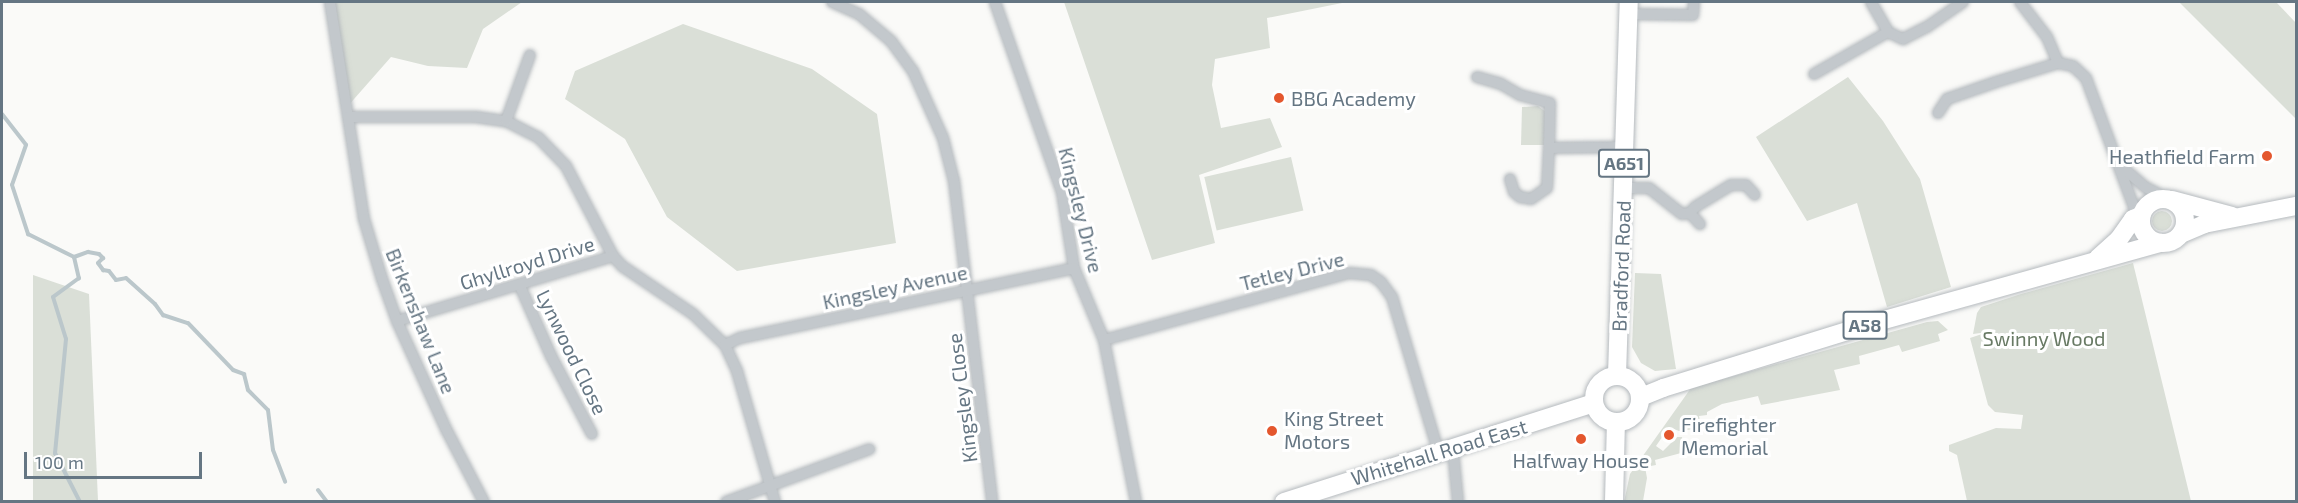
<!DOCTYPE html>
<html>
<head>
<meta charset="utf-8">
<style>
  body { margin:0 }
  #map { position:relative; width:2298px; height:503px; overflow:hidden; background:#fafaf8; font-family:"Exo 2",sans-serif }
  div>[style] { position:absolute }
  .green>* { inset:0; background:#dadfd7; transform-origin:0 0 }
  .round { border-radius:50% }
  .stream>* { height:4px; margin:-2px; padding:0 2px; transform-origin:2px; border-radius:2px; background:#bbc7cb }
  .roads { filter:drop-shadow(0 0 2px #b5babe) drop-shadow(0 0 2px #b5babe) }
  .street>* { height:10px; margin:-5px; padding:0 5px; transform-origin:5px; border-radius:5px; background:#c3c8cc }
  .primary>* { height:18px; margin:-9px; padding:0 9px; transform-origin:9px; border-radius:9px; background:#fff }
  .primary>.ring { margin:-9px; padding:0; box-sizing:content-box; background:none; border:18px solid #fff; border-radius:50% }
  .dots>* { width:16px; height:16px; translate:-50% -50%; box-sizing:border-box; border:3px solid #fff; border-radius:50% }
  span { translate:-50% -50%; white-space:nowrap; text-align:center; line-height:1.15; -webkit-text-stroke:6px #fff; paint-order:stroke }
  .shield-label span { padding:2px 4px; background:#fff; border:2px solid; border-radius:4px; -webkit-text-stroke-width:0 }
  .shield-label { font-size:18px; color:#657683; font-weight:700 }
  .poi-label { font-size:20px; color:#657683 }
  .left { translate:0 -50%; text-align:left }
  .right { translate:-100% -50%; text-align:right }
  .street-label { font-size:20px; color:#657683 }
  .park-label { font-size:20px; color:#687a64 }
  .frame { position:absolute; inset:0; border:3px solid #657683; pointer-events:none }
  .scale { position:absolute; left:24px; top:452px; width:178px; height:27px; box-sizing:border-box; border:3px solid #657683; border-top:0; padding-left:8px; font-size:18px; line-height:21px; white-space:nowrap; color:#657683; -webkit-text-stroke:4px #fff; paint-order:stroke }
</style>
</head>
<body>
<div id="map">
  <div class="green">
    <i style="clip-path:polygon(332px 2px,522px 2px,483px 29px,467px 68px,428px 66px,391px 57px,347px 107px)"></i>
    <i style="clip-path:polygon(1064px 2px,1347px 2px,1267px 18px,1270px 48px,1215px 59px,1212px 85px,1221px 128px,1270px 118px,1282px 147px,1199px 175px,1215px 243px,1152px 260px)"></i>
    <i style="clip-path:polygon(2179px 2px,2276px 2px,2296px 23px,2296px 119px)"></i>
    <i style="clip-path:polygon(683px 24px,812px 69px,877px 114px,896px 243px,737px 271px,667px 217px,625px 139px,565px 99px,575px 71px)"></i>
    <i style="clip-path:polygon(1848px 77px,1883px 121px,1920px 179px,1951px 287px,1887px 307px,1857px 203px,1807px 221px,1756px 137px)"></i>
    <i style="clip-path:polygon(1538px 106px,1546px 112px,1545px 145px,1521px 145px,1522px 107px)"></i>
    <i style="left:1291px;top:157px;width:55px;height:89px;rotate:77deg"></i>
    <i class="round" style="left:2152px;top:211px;width:20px;height:20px"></i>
    <i style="clip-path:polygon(2133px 263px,2191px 501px,1967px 501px,1957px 455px,1949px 451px,1949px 445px,1996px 428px,2021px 429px,2023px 415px,1995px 412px,1988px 405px,1970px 338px,1988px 332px,1973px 334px,1977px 313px,1981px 307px,2021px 294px)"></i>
    <i style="clip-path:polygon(1635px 273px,1661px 274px,1676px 369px,1655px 371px,1641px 363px,1632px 347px)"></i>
    <i style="clip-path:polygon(33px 275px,89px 294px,98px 501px,33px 501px)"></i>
    <i style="clip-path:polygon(1938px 321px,1948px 330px,1938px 334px,1940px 341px,1902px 352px,1899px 345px,1859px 356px,1860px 364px,1834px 370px,1840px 390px,1761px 405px,1758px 396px,1722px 404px,1707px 412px,1707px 415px,1699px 416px,1700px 422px,1694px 424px,1694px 429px,1679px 431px,1669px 427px,1656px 446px,1663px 451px,1677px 437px,1682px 437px,1685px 455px,1681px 453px,1655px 460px,1656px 465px,1645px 467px,1647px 478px,1643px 501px,1624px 502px,1630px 474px,1691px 388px,1927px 322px)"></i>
  </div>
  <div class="stream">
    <i style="left:2px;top:114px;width:39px;rotate:52deg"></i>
    <i style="left:26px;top:145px;width:42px;rotate:109.3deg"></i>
    <i style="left:12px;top:185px;width:52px;rotate:71.9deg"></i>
    <i style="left:28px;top:234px;width:51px;rotate:26.6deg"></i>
    <i style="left:74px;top:257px;width:15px;rotate:-20deg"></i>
    <i style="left:88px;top:252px;width:11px;rotate:10deg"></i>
    <i style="left:99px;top:254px;width:6px;rotate:45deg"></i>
    <i style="left:103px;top:258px;width:7px;rotate:135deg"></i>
    <i style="left:98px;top:263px;width:9px;rotate:54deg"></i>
    <i style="left:103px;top:270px;width:6px;rotate:9deg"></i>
    <i style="left:109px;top:271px;width:11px;rotate:52deg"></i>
    <i style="left:116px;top:280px;width:10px;rotate:-11deg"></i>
    <i style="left:126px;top:278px;width:39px;rotate:42deg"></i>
    <i style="left:155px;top:304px;width:14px;rotate:54deg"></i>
    <i style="left:163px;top:315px;width:26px;rotate:18deg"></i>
    <i style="left:188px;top:323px;width:65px;rotate:46.2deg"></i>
    <i style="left:233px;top:370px;width:12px;rotate:20deg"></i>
    <i style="left:244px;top:374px;width:16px;rotate:76deg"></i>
    <i style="left:248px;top:390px;width:28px;rotate:45deg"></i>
    <i style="left:268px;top:410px;width:40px;rotate:82.9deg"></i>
    <i style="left:273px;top:450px;width:34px;rotate:69deg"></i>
    <i style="left:74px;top:257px;width:22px;rotate:77deg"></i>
    <i style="left:79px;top:278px;width:32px;rotate:144deg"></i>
    <i style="left:53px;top:297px;width:44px;rotate:72.8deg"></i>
    <i style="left:66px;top:339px;width:115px;rotate:95.5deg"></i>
    <i style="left:55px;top:453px;width:55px;rotate:63deg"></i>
    <i style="left:318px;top:490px;width:15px;rotate:53deg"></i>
  </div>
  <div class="roads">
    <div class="street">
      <i style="left:330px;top:2px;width:220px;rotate:81.1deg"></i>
      <i style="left:364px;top:219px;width:63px;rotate:73.3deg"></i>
      <i style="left:382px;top:279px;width:45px;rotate:70.3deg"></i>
      <i style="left:397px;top:321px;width:121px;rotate:65.6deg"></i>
      <i style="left:447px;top:431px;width:80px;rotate:62.5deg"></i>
      <i style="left:832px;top:2px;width:30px;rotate:24deg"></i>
      <i style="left:859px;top:14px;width:42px;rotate:40.2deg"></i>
      <i style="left:891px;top:41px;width:37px;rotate:54deg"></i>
      <i style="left:913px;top:71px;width:73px;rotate:65.9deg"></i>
      <i style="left:943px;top:138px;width:44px;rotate:75.7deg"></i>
      <i style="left:954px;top:181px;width:323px;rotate:83.2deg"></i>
      <i style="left:995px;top:2px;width:201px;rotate:70.6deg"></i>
      <i style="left:1062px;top:192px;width:77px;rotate:81deg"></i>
      <i style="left:1074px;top:268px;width:78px;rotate:67.4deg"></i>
      <i style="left:1104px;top:340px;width:165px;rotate:78.8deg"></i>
      <i style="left:1871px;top:2px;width:34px;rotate:60deg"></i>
      <i style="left:1888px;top:32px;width:17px;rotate:25deg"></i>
      <i style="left:1903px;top:39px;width:27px;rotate:-27deg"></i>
      <i style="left:1927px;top:27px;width:44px;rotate:-34.8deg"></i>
      <i style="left:2020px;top:2px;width:44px;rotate:52.4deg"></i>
      <i style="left:2047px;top:37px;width:28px;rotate:67deg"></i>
      <i style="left:1629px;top:14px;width:64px;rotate:0.9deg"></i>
      <i style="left:1693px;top:15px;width:13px;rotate:-86deg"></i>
      <i style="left:1814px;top:74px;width:85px;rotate:-29.6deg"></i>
      <i style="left:1477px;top:77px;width:25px;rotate:16deg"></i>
      <i style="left:1501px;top:84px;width:22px;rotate:30deg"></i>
      <i style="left:1520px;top:95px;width:31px;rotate:15deg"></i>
      <i style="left:1550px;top:103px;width:45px;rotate:91.3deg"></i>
      <i style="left:1938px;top:113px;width:17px;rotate:-57deg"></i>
      <i style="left:1947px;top:99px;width:52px;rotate:-19.1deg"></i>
      <i style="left:1996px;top:82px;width:65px;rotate:-17deg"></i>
      <i style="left:2058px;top:63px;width:15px;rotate:11deg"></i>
      <i style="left:2073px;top:66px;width:18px;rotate:43deg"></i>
      <i style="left:2086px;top:78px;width:141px;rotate:69.6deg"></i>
      <i style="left:2135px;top:210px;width:8px;rotate:45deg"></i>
      <i style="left:348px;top:117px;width:128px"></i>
      <i style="left:476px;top:117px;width:30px;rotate:8deg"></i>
      <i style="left:506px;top:121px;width:36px;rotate:27deg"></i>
      <i style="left:538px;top:137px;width:40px;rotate:46deg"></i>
      <i style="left:566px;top:166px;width:102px;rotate:62.4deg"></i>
      <i style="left:506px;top:121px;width:70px;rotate:-70deg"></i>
      <i style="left:2121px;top:166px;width:32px;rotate:41deg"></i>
      <i style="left:2145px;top:187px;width:27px;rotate:27deg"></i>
      <i style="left:1510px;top:179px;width:14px;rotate:73deg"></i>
      <i style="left:1514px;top:192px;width:8px;rotate:40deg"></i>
      <i style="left:1520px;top:197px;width:11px;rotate:10deg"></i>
      <i style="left:1531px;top:199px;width:19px;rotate:-35deg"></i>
      <i style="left:1547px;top:188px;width:40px;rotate:-87.1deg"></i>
      <i style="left:1549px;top:148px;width:75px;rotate:-0.8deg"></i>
      <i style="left:1624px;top:188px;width:25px"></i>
      <i style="left:1649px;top:188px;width:42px;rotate:38.2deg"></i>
      <i style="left:1682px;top:214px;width:8px;rotate:-7deg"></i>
      <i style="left:1690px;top:213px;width:8px;rotate:-50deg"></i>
      <i style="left:1695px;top:207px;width:42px;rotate:-31.4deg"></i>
      <i style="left:1731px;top:185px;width:15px"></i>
      <i style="left:1746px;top:185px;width:13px;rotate:48deg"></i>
      <i style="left:1690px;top:213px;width:15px;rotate:48deg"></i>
      <i style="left:520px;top:286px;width:77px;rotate:66.1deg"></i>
      <i style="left:551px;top:356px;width:88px;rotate:62.3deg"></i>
      <i style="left:397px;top:321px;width:226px;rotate:-16.7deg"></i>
      <i style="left:613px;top:256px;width:13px;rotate:48deg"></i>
      <i style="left:622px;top:266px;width:86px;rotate:34.1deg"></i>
      <i style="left:693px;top:314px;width:45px;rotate:44.1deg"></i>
      <i style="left:725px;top:345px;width:29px;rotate:65deg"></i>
      <i style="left:737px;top:371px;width:136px;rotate:73.8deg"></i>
      <i style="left:1104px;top:340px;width:254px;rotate:-15.3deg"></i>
      <i style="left:1349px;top:273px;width:22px;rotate:5deg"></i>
      <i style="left:1371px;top:275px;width:12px;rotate:35deg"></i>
      <i style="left:1381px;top:282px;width:19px;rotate:54deg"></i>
      <i style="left:1392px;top:297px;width:164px;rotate:73.3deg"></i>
      <i style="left:725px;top:345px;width:17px;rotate:-25deg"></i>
      <i style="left:740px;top:338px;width:341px;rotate:-11.8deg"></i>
      <i style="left:1453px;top:450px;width:52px;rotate:84.5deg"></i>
      <i style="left:726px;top:502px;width:153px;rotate:-20.2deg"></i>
    </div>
    <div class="primary">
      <i class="ring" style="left:2141px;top:199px;width:26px;height:26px"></i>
      <i style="left:2172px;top:200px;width:62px;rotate:14.9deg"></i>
      <i style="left:2181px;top:234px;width:25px;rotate:-23deg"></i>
      <i style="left:2204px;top:224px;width:94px;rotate:-11.1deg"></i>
      <i style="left:2098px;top:258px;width:28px;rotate:-42deg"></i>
      <i style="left:2119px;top:239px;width:24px;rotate:-55deg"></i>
      <i style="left:2133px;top:219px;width:9px;rotate:-21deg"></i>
      <i style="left:1617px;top:375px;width:373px;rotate:-88.2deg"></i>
      <i class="ring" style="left:1594px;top:376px;width:28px;height:28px"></i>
      <i style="left:1641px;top:397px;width:24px;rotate:-22deg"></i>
      <i style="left:1663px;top:388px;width:217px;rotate:-17.2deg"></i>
      <i style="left:1870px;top:324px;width:302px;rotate:-15.6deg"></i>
      <i style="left:1284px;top:502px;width:325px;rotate:-17.7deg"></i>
      <i style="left:1614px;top:502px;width:80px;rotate:-88.6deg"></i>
    </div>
  </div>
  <div class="dots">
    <i style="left:1279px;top:98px;background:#e4572e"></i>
    <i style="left:2267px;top:156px;background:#e4572e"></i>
    <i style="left:1272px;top:431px;background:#e4572e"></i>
    <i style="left:1669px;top:435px;background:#e4572e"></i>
    <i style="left:1581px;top:439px;background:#e4572e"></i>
  </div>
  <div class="shield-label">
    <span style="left:1624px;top:163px">A651</span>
    <span style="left:1865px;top:325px">A58</span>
  </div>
  <div class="poi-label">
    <span class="left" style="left:1291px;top:98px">BBG Academy</span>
    <span class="right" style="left:2255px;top:156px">Heathfield Farm</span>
    <span class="left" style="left:1284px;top:430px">King Street<br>Motors</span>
    <span class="left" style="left:1681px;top:436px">Firefighter<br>Memorial</span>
    <span style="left:1581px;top:460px">Halfway House</span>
  </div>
  <div class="street-label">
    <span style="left:1081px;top:210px;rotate:76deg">Kingsley Drive</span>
    <span style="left:527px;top:263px;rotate:-17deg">Ghyllroyd Drive</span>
    <span style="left:1621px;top:266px;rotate:-88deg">Bradford Road</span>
    <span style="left:1292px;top:271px;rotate:-14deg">Tetley Drive</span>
    <span style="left:895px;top:287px;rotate:-12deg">Kingsley Avenue</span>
    <span style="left:421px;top:321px;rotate:68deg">Birkenshaw Lane</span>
    <span style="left:572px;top:352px;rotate:64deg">Lynwood Close</span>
    <span style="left:962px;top:398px;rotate:-97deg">Kingsley Close</span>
    <span style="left:1439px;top:452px;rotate:-17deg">Whitehall Road East</span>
  </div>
  <div class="park-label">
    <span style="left:2044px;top:338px">Swinny Wood</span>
  </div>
  <div class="frame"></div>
  <div class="scale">100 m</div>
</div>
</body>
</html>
